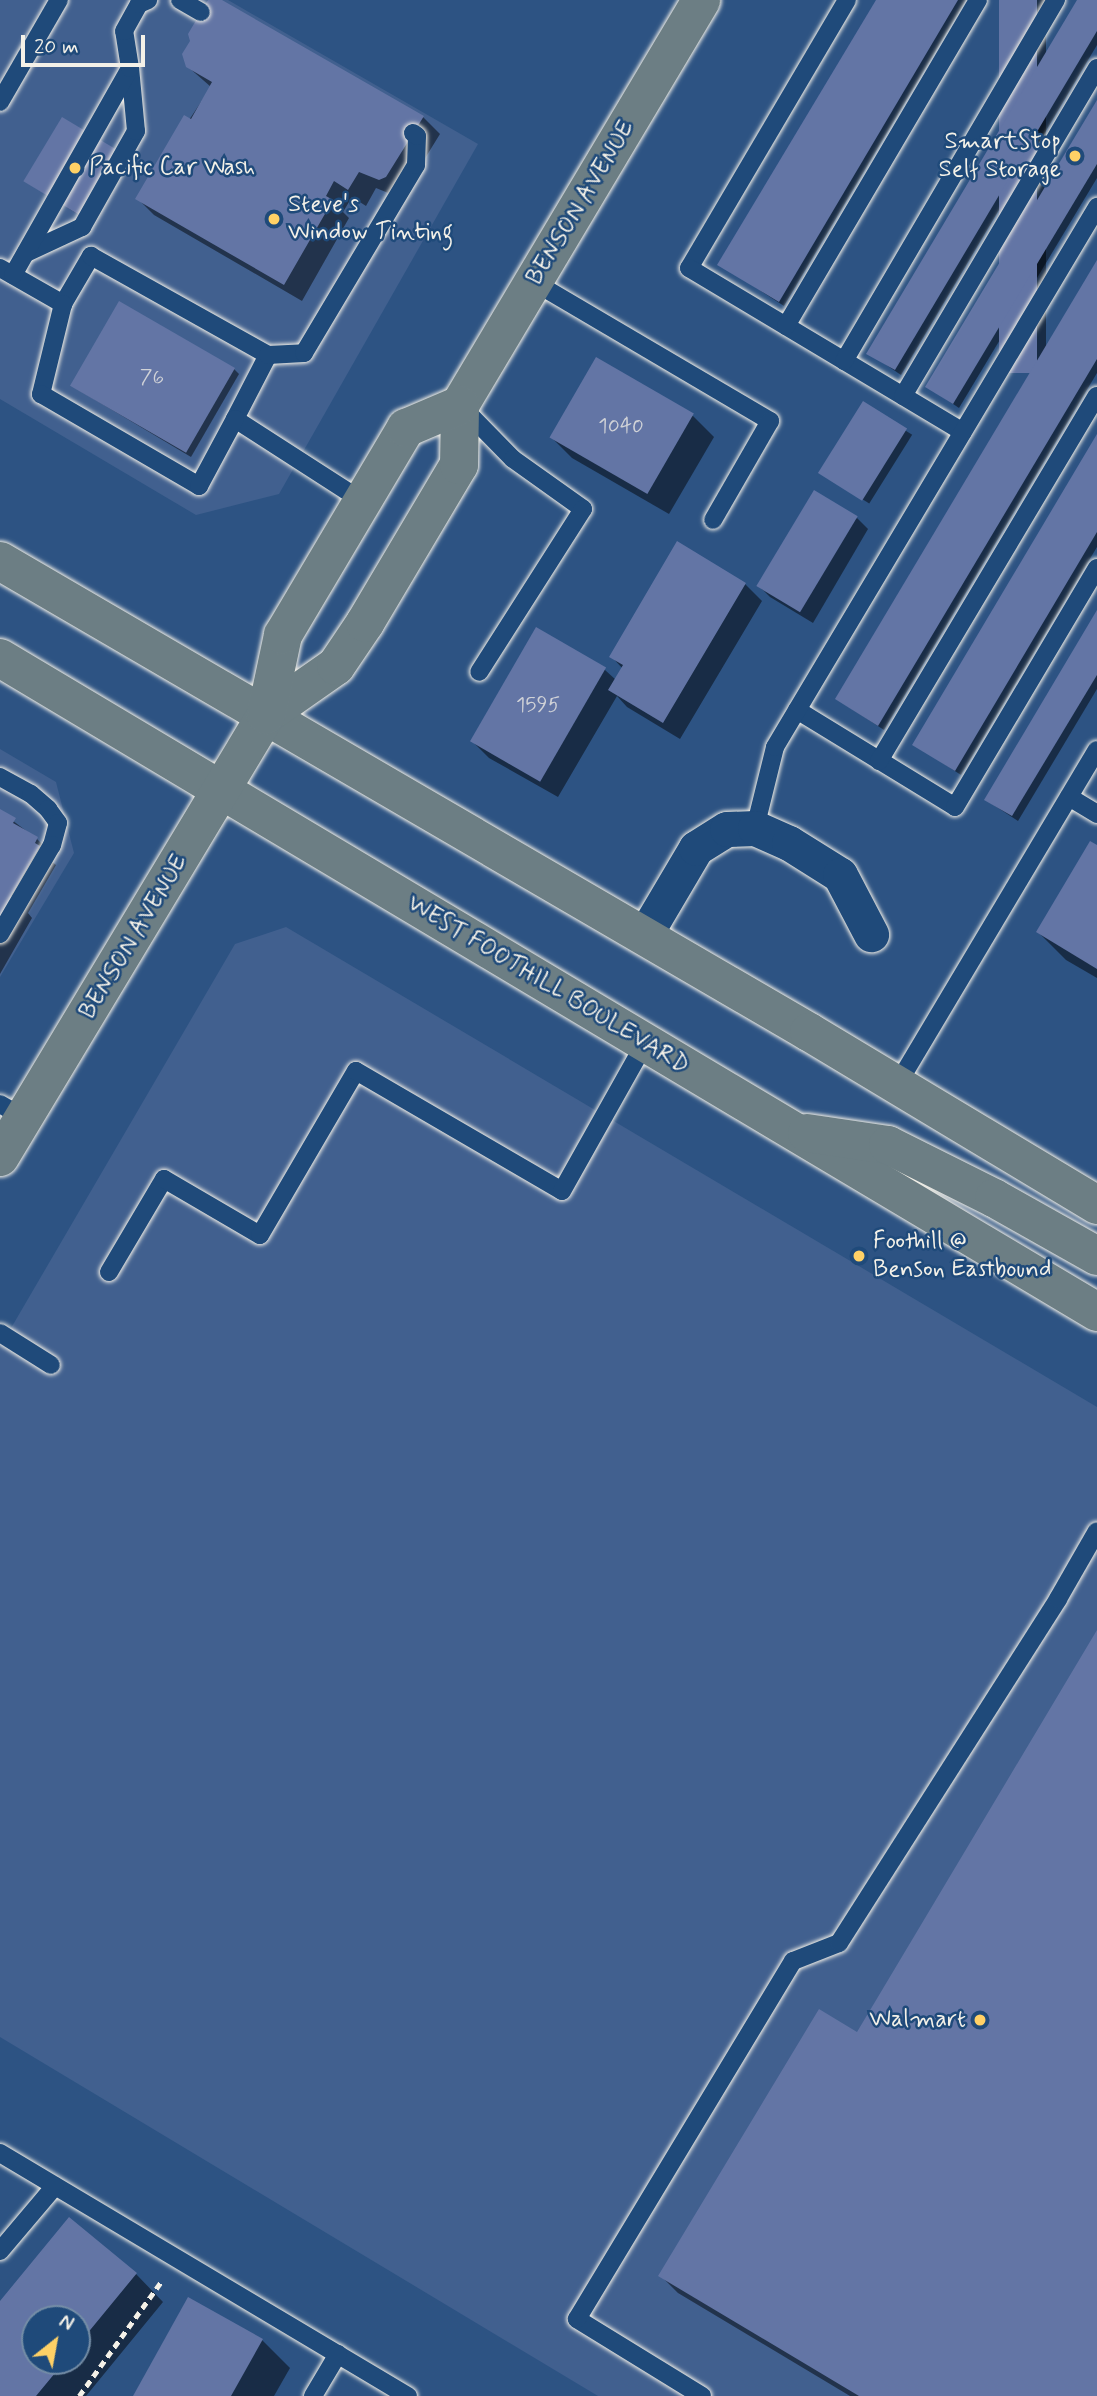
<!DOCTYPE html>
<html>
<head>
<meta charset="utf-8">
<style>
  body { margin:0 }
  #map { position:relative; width:1097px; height:2396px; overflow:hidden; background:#2d5383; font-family:Mynerve,sans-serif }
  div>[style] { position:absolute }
  .built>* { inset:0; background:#41608f }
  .shadow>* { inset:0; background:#0007; transform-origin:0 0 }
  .building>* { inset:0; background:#6375a5; transform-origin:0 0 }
  .path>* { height:4.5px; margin-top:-2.25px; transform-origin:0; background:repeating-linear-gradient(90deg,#f4f1e8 0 7px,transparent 0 12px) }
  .roads { filter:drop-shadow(0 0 2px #f4f1e8) drop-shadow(0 0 2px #f4f1e8) }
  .service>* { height:18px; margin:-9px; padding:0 9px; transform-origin:9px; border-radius:9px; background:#1f4a7a }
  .minor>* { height:35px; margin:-17.5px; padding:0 17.5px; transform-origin:17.5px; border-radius:17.5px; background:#1f4a7a }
  .primary>* { height:38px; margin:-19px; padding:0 19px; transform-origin:19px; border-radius:19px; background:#6c7e84 }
  .dots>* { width:19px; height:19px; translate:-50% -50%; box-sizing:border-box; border:4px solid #1f4a7a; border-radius:50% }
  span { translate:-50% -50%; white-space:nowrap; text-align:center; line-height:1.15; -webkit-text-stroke:5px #1f4a7a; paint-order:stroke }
  .number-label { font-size:21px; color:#d0d2d7 }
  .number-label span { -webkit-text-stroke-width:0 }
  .poi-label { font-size:24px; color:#f4f1e8 }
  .right { translate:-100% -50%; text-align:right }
  .left { translate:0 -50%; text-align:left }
  .street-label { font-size:24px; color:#f4f1e8 }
  .north { position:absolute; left:21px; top:2305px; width:70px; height:70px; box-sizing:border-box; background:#1f4a7a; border:2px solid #748da6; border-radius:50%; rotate:31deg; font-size:19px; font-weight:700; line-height:28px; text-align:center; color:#f4f1e8 }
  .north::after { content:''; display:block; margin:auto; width:24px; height:32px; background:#ffd166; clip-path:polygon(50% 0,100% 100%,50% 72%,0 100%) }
  .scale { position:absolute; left:21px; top:35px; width:124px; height:32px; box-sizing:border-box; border:4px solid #f4f1e8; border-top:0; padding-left:9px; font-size:21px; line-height:24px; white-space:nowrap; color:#f4f1e8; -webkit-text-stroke:5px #1f4a7a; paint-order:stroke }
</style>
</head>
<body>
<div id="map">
  <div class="built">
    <i style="clip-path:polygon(0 0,228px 0,478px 144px,279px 494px,196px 515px,0 399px)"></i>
    <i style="clip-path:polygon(0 749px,56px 782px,74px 853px,0 977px)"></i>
    <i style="clip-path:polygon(286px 927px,1097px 1407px,1097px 2396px,598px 2396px,0 2037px,0 1347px,235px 944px)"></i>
  </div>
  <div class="shadow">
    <i style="clip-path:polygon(210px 0,219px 0,423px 117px,440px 134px,403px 194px,398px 197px,376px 188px,366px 206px,352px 197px,343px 212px,349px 218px,302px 301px,154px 215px,137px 198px,211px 87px,187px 66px)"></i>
    <i style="clip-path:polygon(878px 0,966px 0,784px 306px,719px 264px)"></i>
    <i style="left:1001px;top:0;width:45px;height:373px"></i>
    <i style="clip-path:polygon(1079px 0,1097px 0,1097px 45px,901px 375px,869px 353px)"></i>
    <i style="clip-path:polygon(1097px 103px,1097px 178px,959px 408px,928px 387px)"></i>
    <i style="clip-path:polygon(125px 156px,130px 161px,94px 224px,26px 182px)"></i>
    <i style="clip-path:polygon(1097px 264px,1097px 373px,884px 730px,837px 699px)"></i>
    <i style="clip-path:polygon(234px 369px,239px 374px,191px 457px,72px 386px)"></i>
    <i style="left:863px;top:404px;width:58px;height:81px;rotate:32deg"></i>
    <i style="clip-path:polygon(693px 416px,714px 437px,669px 514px,572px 458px,551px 437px)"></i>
    <i style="clip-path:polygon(1097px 438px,1097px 547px,961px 775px,914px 744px)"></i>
    <i style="clip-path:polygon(857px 518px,868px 529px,813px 623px,770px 597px,759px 586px)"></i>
    <i style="clip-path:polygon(745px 584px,762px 601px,680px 739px,627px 707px,617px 696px,558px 797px,489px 758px,472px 741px,536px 630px,605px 670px,616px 680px,623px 669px,611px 656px)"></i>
    <i style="clip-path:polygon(1097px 613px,1097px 689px,1018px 821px,986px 800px)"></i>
    <i style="clip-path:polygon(0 811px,37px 839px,54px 856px,51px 861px,56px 865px,28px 913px,32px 918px,0 974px)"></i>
    <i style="clip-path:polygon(1097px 847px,1097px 978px,1066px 960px,1038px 932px)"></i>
    <i style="clip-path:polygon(1097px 1633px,1097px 2396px,850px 2396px,678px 2293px,661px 2276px,858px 2034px)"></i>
    <i style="clip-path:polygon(evenodd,136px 2274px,163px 2302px,86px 2396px,0 2396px,0 2304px,136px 2274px,35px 2319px,77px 2319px,77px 2361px,35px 2361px,35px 2319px)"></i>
    <i style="clip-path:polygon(262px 2340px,290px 2368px,274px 2396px,135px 2396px)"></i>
  </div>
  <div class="building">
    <i style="clip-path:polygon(208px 0,222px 0,424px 116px,386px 177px,379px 180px,359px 172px,348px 190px,334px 181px,326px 196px,333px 200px,284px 285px,135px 199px,184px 115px,191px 119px,212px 82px,186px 67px,182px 54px,190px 41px,188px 34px)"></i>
    <i style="clip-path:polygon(876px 0,958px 0,779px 302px,717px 265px)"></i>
    <i style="left:999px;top:0;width:38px;height:373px"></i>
    <i style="clip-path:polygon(1077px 0,1097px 0,1097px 31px,895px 370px,866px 354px)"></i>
    <i style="clip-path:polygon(1097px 100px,1097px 164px,953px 404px,925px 387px)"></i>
    <i style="left:62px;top:117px;width:74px;height:75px;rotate:31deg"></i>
    <i style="clip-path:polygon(1097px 260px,1097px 359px,878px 726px,835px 699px)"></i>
    <i style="left:119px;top:301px;width:134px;height:98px;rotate:30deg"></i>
    <i style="left:596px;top:357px;width:113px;height:93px;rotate:30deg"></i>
    <i style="left:863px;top:401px;width:52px;height:85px;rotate:32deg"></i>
    <i style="clip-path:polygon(1097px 434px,1097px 532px,955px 771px,912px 745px)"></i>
    <i style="left:814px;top:490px;width:51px;height:112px;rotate:31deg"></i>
    <i style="clip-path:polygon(677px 541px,746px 583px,663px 723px,608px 690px,623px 665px,609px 657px)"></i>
    <i style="clip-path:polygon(1097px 610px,1097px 675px,1012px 816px,984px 800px)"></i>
    <i style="left:536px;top:627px;width:81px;height:132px;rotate:30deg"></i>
    <i style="clip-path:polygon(0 809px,16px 818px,13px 823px,38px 837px,35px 843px,40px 846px,11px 896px,16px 899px,0 928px)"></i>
    <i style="clip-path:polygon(1090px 841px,1097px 845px,1097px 969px,1036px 932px)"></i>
    <i style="clip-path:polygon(1097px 1630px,1097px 2396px,859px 2396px,658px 2276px,819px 2009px,857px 2032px)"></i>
    <i style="clip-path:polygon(69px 2217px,137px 2273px,77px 2346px,77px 2319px,35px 2319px,35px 2361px,65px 2361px,36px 2396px,0 2396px,0 2301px)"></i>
    <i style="clip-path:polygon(188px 2297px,263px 2339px,231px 2396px,133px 2396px)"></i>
  </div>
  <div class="path">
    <i style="left:79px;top:2396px;width:140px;rotate:-54.3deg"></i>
  </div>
  <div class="roads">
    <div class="service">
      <i style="left:180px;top:0;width:24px;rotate:30deg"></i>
      <i style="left:847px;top:0;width:311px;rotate:120.5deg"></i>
      <i style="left:689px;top:268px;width:319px;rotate:30.9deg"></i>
      <i style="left:0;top:102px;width:118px;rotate:-60deg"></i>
      <i style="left:26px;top:253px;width:62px;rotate:-24.9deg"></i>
      <i style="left:82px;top:227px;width:110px;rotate:-60.6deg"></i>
      <i style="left:136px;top:131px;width:63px;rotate:-95.4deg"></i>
      <i style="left:0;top:268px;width:73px;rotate:29.7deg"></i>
      <i style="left:63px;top:304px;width:56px;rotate:-59.7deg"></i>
      <i style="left:91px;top:256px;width:203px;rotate:29.2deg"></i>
      <i style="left:268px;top:355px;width:72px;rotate:117.3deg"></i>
      <i style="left:235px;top:419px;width:151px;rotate:32.8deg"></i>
      <i style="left:13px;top:275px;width:238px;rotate:-60.5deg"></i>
      <i style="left:130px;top:68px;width:37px;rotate:-99deg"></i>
      <i style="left:124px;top:31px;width:31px;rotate:-61deg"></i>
      <i style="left:139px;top:4px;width:10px;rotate:-24deg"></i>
      <i style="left:534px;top:282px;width:274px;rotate:30.5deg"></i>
      <i style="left:770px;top:421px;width:114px;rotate:119.9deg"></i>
      <i style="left:63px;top:304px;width:93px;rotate:103.7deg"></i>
      <i style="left:41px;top:394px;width:183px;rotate:30.2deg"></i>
      <i style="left:199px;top:486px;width:76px;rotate:-61.8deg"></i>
      <i style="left:786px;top:326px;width:378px;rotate:-59.5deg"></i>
      <i style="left:268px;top:355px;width:36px;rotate:-3deg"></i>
      <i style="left:304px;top:353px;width:219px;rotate:-59.2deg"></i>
      <i style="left:416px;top:165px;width:29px;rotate:-88deg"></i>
      <i style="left:417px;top:136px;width:5px;rotate:-143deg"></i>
      <i style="left:844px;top:361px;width:419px;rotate:-59.6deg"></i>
      <i style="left:903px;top:396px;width:381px;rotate:-59.4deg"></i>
      <i style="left:463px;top:408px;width:71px;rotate:45.6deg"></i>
      <i style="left:513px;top:459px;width:86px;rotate:35.5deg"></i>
      <i style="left:583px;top:509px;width:193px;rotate:122.5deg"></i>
      <i style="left:797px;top:710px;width:185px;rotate:31.5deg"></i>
      <i style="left:955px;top:807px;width:278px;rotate:-59.3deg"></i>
      <i style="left:879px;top:761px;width:425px;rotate:-59.2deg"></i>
      <i style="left:0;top:777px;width:35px;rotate:29deg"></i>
      <i style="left:31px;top:794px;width:23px;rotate:41deg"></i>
      <i style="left:48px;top:809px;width:17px;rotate:54deg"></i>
      <i style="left:58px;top:823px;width:23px;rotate:105deg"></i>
      <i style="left:52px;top:845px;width:103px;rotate:120.3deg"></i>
      <i style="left:1069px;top:797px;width:33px;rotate:31deg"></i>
      <i style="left:755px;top:828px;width:83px;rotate:-76.1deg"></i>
      <i style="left:775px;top:747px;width:629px;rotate:-59.19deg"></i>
      <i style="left:897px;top:1085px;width:390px;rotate:-59.2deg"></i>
      <i style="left:0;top:1104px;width:28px;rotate:30deg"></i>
      <i style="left:109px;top:1272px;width:108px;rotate:-59.4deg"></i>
      <i style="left:164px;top:1179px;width:111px;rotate:30.3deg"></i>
      <i style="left:260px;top:1235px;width:190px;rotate:-59.7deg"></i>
      <i style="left:356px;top:1071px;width:238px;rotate:30.2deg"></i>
      <i style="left:562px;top:1191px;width:170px;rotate:-60.7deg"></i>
      <i style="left:0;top:1333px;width:60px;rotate:32.1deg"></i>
      <i style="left:0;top:2153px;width:475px;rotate:30.8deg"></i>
      <i style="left:0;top:2251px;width:85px;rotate:-49.8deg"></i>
      <i style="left:313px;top:2396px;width:49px;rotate:-59.2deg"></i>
      <i style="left:702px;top:2396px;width:147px;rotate:-148.4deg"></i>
      <i style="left:577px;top:2319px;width:418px;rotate:-58.9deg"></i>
      <i style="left:793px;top:1961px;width:49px;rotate:-21.4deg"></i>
      <i style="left:839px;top:1943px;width:408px;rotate:-57.5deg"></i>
      <i style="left:1058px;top:1599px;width:78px;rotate:-60.2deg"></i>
    </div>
    <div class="minor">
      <i style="left:644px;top:936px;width:102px;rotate:-59.4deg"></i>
      <i style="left:696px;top:848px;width:36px;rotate:-32deg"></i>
      <i style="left:727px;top:829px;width:28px;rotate:-2deg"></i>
      <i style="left:755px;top:828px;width:37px;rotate:24deg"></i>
      <i style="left:789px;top:843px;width:60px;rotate:32.1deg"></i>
      <i style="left:840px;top:875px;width:67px;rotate:62.3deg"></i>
    </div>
    <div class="primary">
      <i style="left:0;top:561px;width:936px;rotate:30.21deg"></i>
      <i style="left:809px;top:1032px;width:336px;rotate:31deg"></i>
      <i style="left:0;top:658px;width:1277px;rotate:30.8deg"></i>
      <i style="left:266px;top:715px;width:85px;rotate:-35deg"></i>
      <i style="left:336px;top:666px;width:52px;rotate:-56deg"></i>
      <i style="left:365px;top:623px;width:184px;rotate:-59.3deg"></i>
      <i style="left:459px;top:465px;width:60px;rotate:-89deg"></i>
      <i style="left:460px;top:405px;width:471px;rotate:-59.2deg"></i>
      <i style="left:807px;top:1133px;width:82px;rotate:8.4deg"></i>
      <i style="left:888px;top:1145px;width:119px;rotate:26.6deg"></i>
      <i style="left:994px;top:1198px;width:118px;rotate:29.4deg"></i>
      <i style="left:0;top:1157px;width:516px;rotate:-58.96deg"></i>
      <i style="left:266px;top:715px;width:82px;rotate:-78deg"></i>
      <i style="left:283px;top:635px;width:241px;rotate:-59.3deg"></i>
      <i style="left:406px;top:428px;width:59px;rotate:-23.1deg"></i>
    </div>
  </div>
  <div class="dots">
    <i style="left:1075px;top:156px;background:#ffd166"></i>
    <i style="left:75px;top:168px;background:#ffd166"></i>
    <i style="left:274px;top:219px;background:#ffd166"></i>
    <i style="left:859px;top:1256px;background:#ffd166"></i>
    <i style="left:980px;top:2020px;background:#ffd166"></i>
  </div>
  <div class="number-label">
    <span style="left:152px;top:377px">76</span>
    <span style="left:621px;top:426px">1040</span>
    <span style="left:538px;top:705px">1595</span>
  </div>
  <div class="poi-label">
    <span class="right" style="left:1061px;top:156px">SmartStop<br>Self Storage</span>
    <span class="left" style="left:89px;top:168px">Pacific Car Wash</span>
    <span class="left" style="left:288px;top:219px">Steve's<br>Window Tinting</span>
    <span class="left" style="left:873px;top:1256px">Foothill @<br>Benson Eastbound</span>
    <span class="right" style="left:966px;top:2020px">Walmart</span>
  </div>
  <div class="street-label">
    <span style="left:581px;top:203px;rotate:-59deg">BENSON AVENUE</span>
    <span style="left:134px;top:937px;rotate:-59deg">BENSON AVENUE</span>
    <span style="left:548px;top:985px;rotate:31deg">WEST FOOTHILL BOULEVARD</span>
  </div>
  <div class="north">N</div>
  <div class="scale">20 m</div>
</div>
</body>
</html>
